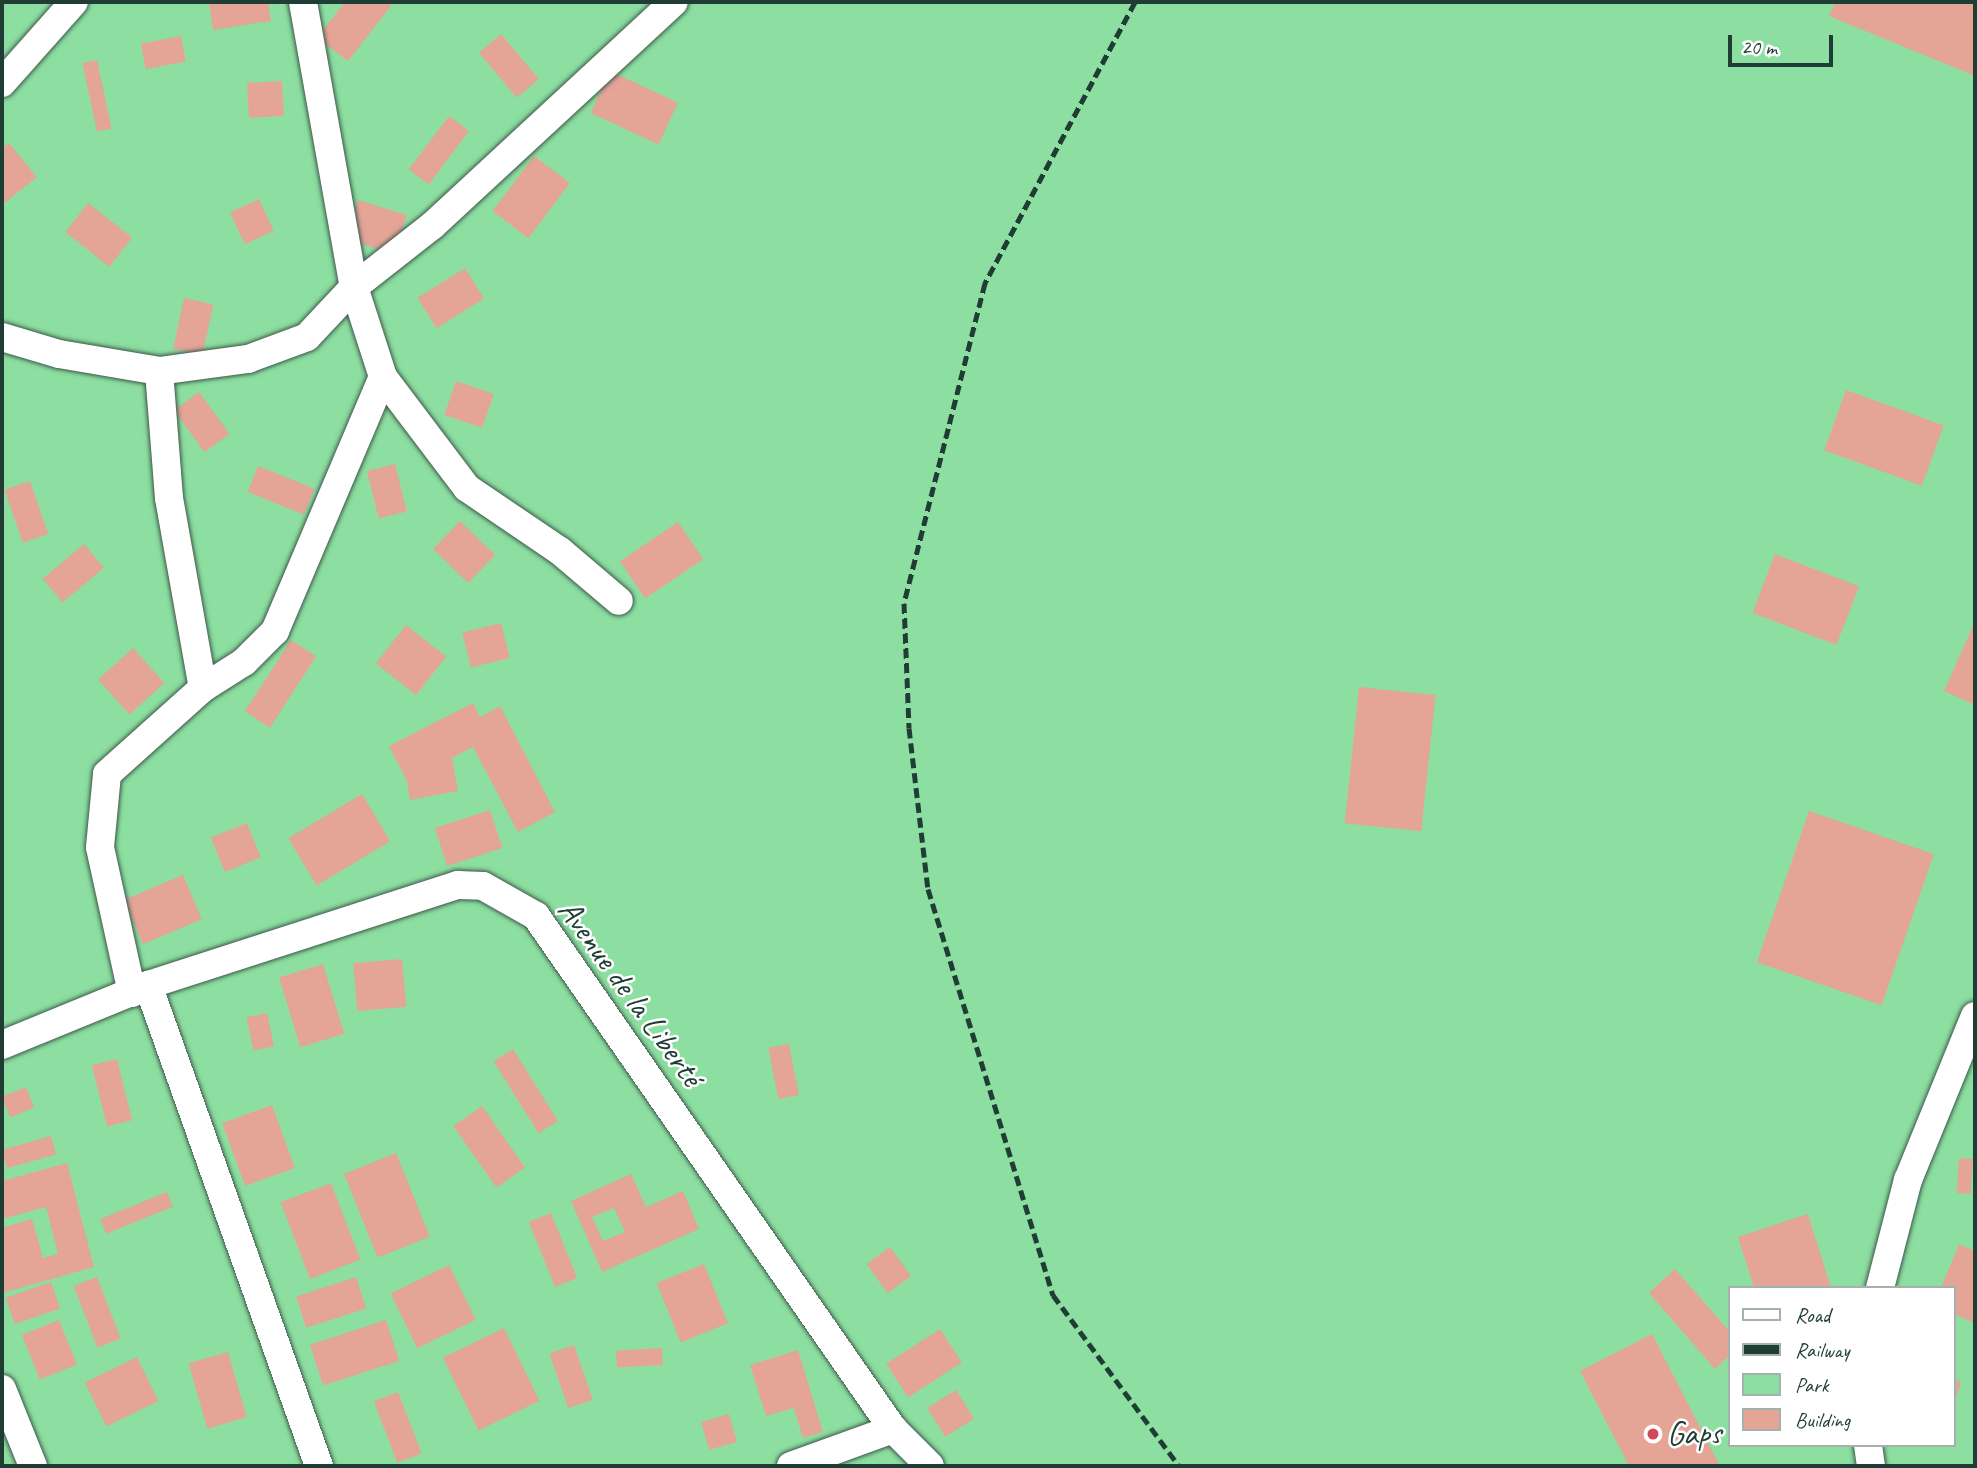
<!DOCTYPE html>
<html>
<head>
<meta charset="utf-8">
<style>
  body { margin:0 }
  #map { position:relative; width:1977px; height:1468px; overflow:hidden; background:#f1ead2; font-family:Caveat,sans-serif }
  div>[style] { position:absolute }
  .green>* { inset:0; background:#8cdfa0 }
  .building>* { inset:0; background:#e4a597; transform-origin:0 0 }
  .roads { filter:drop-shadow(0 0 2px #3e574c) drop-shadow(0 0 2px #3e574c) }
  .minor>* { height:28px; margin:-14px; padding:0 14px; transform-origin:14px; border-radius:14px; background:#fff }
  .rail>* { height:5px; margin-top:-2.5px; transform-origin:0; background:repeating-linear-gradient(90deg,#1f3d34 0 10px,transparent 0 15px) }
  .dots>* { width:19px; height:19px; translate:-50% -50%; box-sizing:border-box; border:4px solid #fff; border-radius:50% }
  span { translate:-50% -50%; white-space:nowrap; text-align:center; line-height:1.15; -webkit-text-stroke:5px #fff; paint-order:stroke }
  .street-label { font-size:33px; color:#1f3d34 }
  .poi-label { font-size:33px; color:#1f3d34 }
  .left { translate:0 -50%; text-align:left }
  .frame { position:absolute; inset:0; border:4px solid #1f3d34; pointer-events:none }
  .legend { position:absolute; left:1728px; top:1286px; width:228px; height:161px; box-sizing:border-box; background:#fff; border:2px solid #a5b1ae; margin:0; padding:9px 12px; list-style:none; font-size:21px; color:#1f3d34 }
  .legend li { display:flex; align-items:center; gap:14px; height:35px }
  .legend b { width:35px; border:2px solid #a5b1ae }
  .scale { position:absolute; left:1728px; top:35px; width:105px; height:32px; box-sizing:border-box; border:4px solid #1f3d34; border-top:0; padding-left:9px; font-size:21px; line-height:24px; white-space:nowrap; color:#1f3d34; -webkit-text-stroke:5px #fff; paint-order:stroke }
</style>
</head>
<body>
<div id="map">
  <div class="green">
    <i style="clip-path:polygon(evenodd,2px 2px,1975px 2px,1975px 1466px,2px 1466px,2px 2px,1730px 1288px,1954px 1288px,1954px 1445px,1730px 1445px,1730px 1288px)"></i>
  </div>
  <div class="building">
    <i style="clip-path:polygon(224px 2px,268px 2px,271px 21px,213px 30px,209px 4px)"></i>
    <i style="clip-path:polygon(345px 2px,394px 2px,348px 61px,317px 38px)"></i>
    <i style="clip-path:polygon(1835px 2px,1975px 2px,1975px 76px,1829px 16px)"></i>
    <i style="left:501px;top:34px;width:59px;height:29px;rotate:50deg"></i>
    <i style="left:181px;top:36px;width:26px;height:41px;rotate:79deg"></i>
    <i style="left:97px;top:60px;width:70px;height:15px;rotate:78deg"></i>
    <i style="left:610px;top:71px;width:75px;height:46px;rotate:25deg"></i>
    <i style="left:282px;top:81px;width:35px;height:35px;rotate:87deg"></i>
    <i style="left:449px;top:116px;width:25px;height:67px;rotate:37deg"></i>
    <i style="clip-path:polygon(9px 143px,37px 177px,2px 205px,2px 148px)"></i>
    <i style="left:534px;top:156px;width:45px;height:69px;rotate:37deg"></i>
    <i style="left:259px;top:199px;width:35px;height:32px;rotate:65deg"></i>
    <i style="left:358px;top:200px;width:51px;height:41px;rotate:17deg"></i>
    <i style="left:88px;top:203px;width:56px;height:37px;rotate:38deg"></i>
    <i style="left:465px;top:268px;width:36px;height:56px;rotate:58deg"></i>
    <i style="left:184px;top:298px;width:30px;height:52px;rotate:12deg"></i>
    <i style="left:456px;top:381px;width:40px;height:36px;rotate:19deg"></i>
    <i style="left:1846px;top:390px;width:104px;height:64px;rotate:20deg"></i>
    <i style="left:199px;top:392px;width:52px;height:31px;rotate:54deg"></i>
    <i style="left:395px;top:464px;width:49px;height:29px;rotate:76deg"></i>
    <i style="left:258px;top:466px;width:61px;height:28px;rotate:22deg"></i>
    <i style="left:30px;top:481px;width:56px;height:27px;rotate:71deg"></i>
    <i style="left:460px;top:521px;width:49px;height:39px;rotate:44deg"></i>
    <i style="left:678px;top:522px;width:45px;height:70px;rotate:56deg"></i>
    <i style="left:84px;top:544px;width:31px;height:54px;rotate:50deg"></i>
    <i style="left:1775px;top:554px;width:90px;height:63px;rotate:21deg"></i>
    <i style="clip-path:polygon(1975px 621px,1975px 705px,1944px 691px)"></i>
    <i style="left:501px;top:623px;width:36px;height:40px;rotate:76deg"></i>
    <i style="left:406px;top:625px;width:51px;height:49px;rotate:38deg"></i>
    <i style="left:291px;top:640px;width:30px;height:85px;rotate:33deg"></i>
    <i style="left:133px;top:648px;width:47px;height:47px;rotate:48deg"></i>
    <i style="left:1359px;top:687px;width:77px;height:137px;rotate:6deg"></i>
    <i style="clip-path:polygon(473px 703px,480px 717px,500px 706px,555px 812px,518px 832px,473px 747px,452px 758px,458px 791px,410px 800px,407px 781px,389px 746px)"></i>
    <i style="left:362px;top:794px;width:55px;height:86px;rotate:59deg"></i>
    <i style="left:490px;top:810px;width:40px;height:58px;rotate:72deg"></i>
    <i style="left:1809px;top:811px;width:132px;height:160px;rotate:19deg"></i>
    <i style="left:247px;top:823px;width:37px;height:39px;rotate:68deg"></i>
    <i style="left:183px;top:875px;width:48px;height:64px;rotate:67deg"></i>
    <i style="left:402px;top:959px;width:48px;height:49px;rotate:85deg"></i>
    <i style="left:323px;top:964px;width:73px;height:46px;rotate:73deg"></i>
    <i style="left:267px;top:1013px;width:34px;height:21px;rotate:78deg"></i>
    <i style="left:789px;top:1044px;width:52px;height:21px;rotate:79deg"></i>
    <i style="left:513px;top:1049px;width:85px;height:23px;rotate:58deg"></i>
    <i style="left:117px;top:1059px;width:63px;height:26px;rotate:76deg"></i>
    <i style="left:26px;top:1087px;width:22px;height:26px;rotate:68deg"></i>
    <i style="left:272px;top:1105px;width:67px;height:53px;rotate:70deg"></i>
    <i style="left:482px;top:1106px;width:75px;height:35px;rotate:55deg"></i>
    <i style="left:51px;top:1136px;width:19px;height:51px;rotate:74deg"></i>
    <i style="left:396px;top:1153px;width:90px;height:56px;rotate:68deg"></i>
    <i style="left:1959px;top:1158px;width:14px;height:35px;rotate:4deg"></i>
    <i style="clip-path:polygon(67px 1163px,94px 1267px,2px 1293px,2px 1228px,32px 1219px,43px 1258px,58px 1254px,46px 1207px,2px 1219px,2px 1181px)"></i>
    <i style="clip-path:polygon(evenodd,631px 1174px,646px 1207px,683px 1191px,699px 1229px,602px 1272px,571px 1201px,631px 1174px,614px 1208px,625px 1232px,603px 1241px,592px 1217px,614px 1208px)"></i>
    <i style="left:331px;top:1183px;width:82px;height:54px;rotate:69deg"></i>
    <i style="left:167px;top:1192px;width:16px;height:72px;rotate:68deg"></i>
    <i style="left:551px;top:1213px;width:70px;height:24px;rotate:68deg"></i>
    <i style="clip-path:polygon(1808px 1214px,1831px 1288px,1754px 1288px,1738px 1237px)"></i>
    <i style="clip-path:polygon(1959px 1244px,1975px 1251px,1975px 1323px,1954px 1314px,1954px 1288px,1941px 1288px)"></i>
    <i style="left:890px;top:1247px;width:36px;height:29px;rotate:54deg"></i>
    <i style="left:704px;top:1264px;width:64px;height:51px;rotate:68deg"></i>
    <i style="left:449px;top:1265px;width:61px;height:65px;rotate:64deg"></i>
    <i style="clip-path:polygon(1675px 1269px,1730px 1332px,1730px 1355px,1715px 1369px,1649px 1293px)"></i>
    <i style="left:97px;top:1277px;width:66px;height:25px;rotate:69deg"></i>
    <i style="left:356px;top:1277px;width:33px;height:63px;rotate:72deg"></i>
    <i style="left:51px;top:1282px;width:28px;height:48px;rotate:71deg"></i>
    <i style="left:59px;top:1320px;width:48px;height:40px;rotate:68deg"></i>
    <i style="left:386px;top:1320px;width:43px;height:80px;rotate:72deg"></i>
    <i style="left:504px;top:1328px;width:81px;height:68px;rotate:64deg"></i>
    <i style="left:940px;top:1329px;width:40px;height:64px;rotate:57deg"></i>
    <i style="clip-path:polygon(1652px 1334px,1720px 1466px,1629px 1466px,1580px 1371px)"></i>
    <i style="left:574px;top:1345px;width:58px;height:26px;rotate:71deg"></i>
    <i style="left:662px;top:1348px;width:17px;height:46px;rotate:87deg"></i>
    <i style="clip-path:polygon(798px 1350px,823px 1432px,803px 1438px,794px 1408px,766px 1416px,750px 1365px)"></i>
    <i style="left:228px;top:1352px;width:68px;height:41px;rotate:74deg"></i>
    <i style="left:137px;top:1357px;width:49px;height:58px;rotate:64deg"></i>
    <i style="clip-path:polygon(1954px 1379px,1961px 1382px,1955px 1401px,1954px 1401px)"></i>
    <i style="left:956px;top:1390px;width:34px;height:34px;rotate:58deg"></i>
    <i style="left:398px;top:1392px;width:66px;height:26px;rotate:69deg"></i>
    <i style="left:729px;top:1414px;width:29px;height:29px;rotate:74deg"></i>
  </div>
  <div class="roads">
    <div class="minor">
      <i style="left:303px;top:2px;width:290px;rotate:79.9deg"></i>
      <i style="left:354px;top:287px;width:95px;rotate:72.1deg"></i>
      <i style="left:383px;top:377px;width:139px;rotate:52.9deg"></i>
      <i style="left:467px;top:488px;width:112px;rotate:34.1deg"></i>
      <i style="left:560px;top:551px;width:77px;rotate:40.3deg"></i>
      <i style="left:2px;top:83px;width:108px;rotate:-48.4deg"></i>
      <i style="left:2px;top:337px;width:59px;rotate:16.6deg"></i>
      <i style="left:59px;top:354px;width:101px;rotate:9.6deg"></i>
      <i style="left:159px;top:371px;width:90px;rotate:-7.7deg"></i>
      <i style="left:248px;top:359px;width:63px;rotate:-20.4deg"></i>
      <i style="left:307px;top:337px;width:69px;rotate:-46.8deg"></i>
      <i style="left:354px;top:287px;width:100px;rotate:-38.1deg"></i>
      <i style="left:433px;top:225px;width:328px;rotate:-42.8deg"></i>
      <i style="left:159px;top:371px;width:127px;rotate:85.5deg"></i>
      <i style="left:169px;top:498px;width:193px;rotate:79.9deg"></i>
      <i style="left:148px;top:985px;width:510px;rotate:70.43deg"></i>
      <i style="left:132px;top:993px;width:149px;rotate:-102.4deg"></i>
      <i style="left:100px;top:847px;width:73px;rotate:-84.5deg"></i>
      <i style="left:107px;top:774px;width:129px;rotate:-41.9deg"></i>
      <i style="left:203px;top:688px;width:49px;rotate:-32.4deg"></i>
      <i style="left:244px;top:662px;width:44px;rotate:-45deg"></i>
      <i style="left:275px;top:631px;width:276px;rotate:-67deg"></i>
      <i style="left:2px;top:1045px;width:158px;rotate:-22.3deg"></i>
      <i style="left:148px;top:985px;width:326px;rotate:-17.9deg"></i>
      <i style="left:458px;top:885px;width:25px;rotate:2deg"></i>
      <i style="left:483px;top:886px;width:61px;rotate:29.5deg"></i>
      <i style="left:536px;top:916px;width:625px;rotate:55.17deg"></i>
      <i style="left:893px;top:1429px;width:52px;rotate:45deg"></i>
      <i style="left:1880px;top:1288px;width:112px;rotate:-75.5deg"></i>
      <i style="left:1908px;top:1180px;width:177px;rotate:-67.8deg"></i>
      <i style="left:2px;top:1389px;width:83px;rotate:68.1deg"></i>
      <i style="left:1868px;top:1445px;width:21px;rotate:82deg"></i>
      <i style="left:791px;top:1466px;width:109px;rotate:-19.9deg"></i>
    </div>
  </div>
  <div class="rail">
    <i style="left:1135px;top:2px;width:319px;rotate:118.1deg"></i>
    <i style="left:985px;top:283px;width:330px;rotate:104.2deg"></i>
    <i style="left:904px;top:603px;width:125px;rotate:87.7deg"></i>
    <i style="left:909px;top:728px;width:162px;rotate:83.3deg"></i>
    <i style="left:928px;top:889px;width:425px;rotate:72.9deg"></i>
    <i style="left:1053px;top:1295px;width:212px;rotate:53.6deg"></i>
  </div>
  <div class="dots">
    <i style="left:1653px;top:1434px;background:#d1495b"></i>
  </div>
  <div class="street-label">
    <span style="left:630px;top:993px;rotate:54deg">Avenue de la Liberté</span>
  </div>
  <div class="poi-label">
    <span class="left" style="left:1667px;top:1434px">Gaps</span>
  </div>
  <div class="frame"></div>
  <ul class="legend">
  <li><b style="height:9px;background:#fff"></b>Road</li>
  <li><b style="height:9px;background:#1f3d34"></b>Railway</li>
  <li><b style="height:19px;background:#8cdfa0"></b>Park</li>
  <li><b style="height:19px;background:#e4a597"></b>Building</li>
  </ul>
  <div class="scale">20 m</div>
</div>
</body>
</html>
